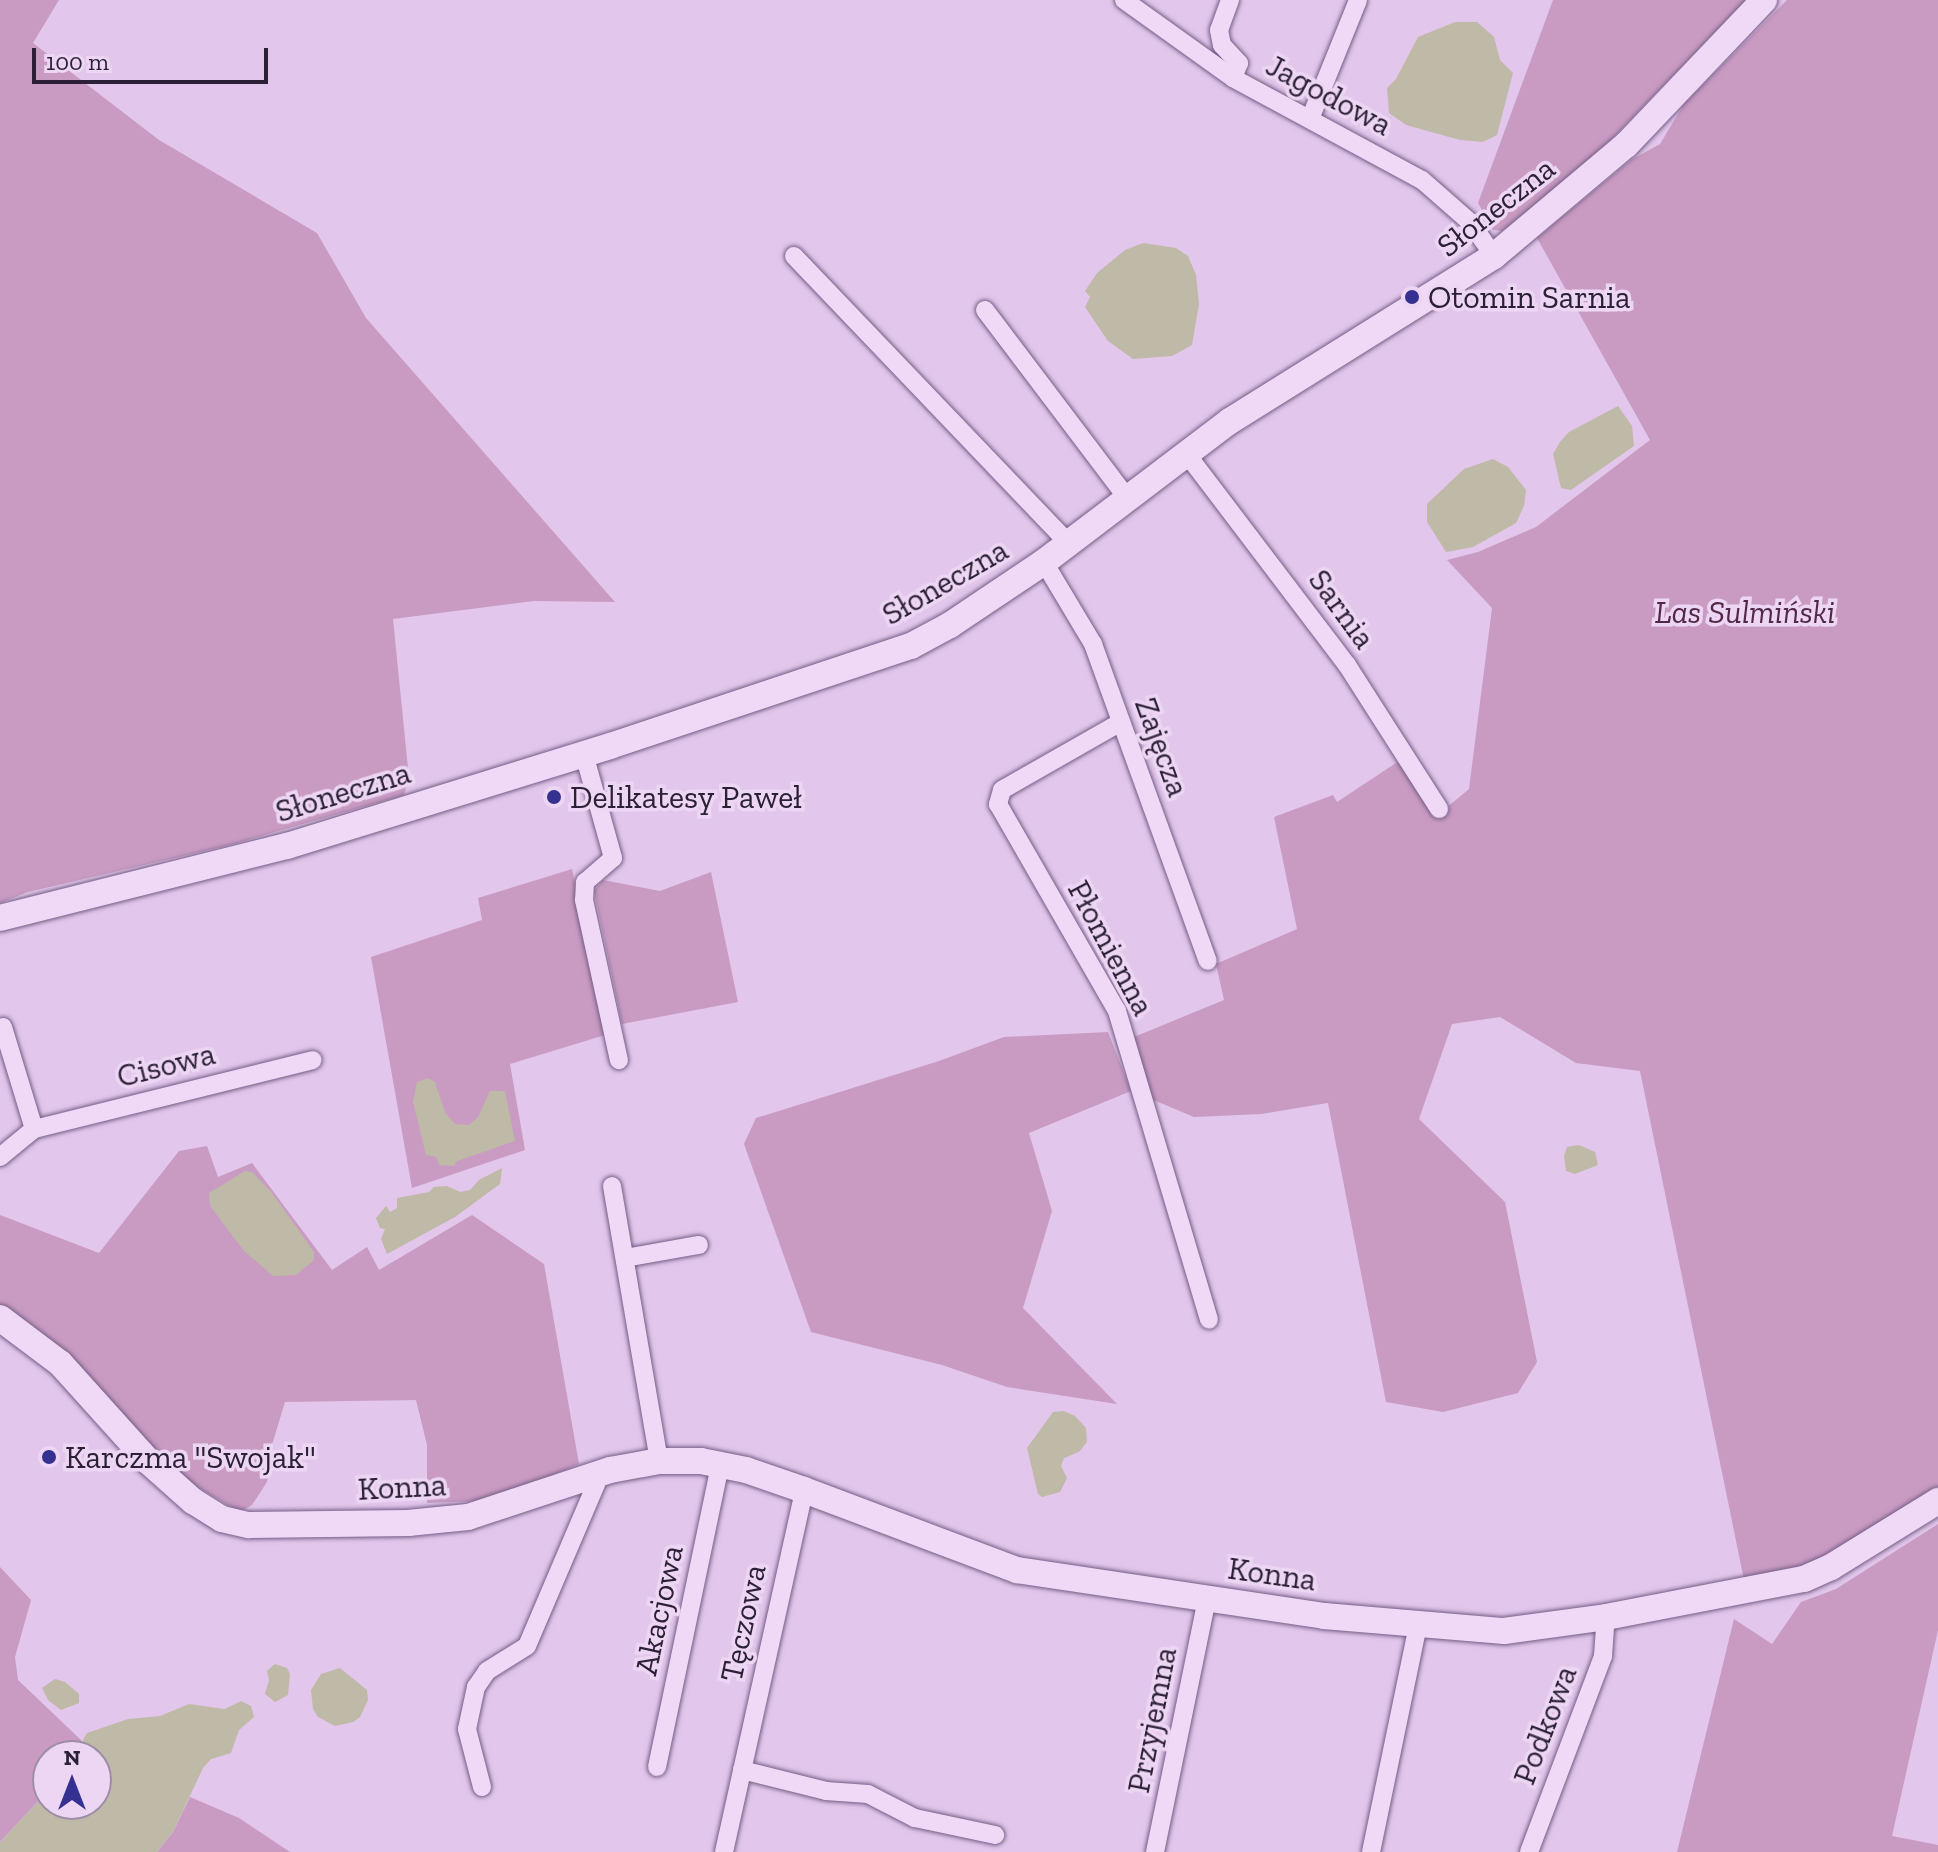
<!DOCTYPE html>
<html>
<head>
<meta charset="utf-8">
<style>
  body { margin:0 }
  #map { position:relative; width:1938px; height:1852px; overflow:hidden; background:#e2c6eb; font-family:"Zilla Slab",serif }
  div>[style] { position:absolute }
  .green>* { inset:0; background:#c99bc2 }
  .water>* { inset:0; background:#bfb9a7 }
  .roads { filter:drop-shadow(0 0 2px #745d86) drop-shadow(0 0 2px #745d86) }
  .street>* { height:18px; margin:-9px; padding:0 9px; transform-origin:9px; border-radius:9px; background:#efd9f7 }
  .secondary>* { height:26px; margin:-13px; padding:0 13px; transform-origin:13px; border-radius:13px; background:#efd9f7 }
  .dots>* { width:22px; height:22px; translate:-50% -50%; box-sizing:border-box; border:4px solid #ecd6f3; border-radius:50% }
  span { translate:-50% -50%; white-space:nowrap; text-align:center; line-height:1.15; -webkit-text-stroke:7px #ecd6f3; paint-order:stroke }
  .street-label { font-size:32px; color:#2c2037 }
  .poi-label { font-size:32px; color:#2c2037 }
  .left { translate:0 -50%; text-align:left }
  .park-label { font-size:32px; color:#522846; font-style:italic }
  .north { position:absolute; left:32px; top:1740px; width:80px; height:80px; box-sizing:border-box; background:#ecd6f3; border:2px solid #9f8da8; border-radius:50%; rotate:0deg; font-size:22px; font-weight:700; line-height:32px; text-align:center; color:#2c2037 }
  .north::after { content:''; display:block; margin:auto; width:28px; height:36px; background:#343191; clip-path:polygon(50% 0,100% 100%,50% 72%,0 100%) }
  .scale { position:absolute; left:32px; top:48px; width:236px; height:36px; box-sizing:border-box; border:4px solid #2c2037; border-top:0; padding-left:10px; font-size:24px; line-height:28px; white-space:nowrap; color:#2c2037; -webkit-text-stroke:6px #ecd6f3; paint-order:stroke }
</style>
</head>
<body>
<div id="map">
  <div class="green">
    <i style="clip-path:polygon(0 0,59px 0,33px 43px,159px 140px,317px 233px,366px 318px,615px 602px,534px 601px,393px 619px,409px 778px,404px 795px,230px 845px,28px 892px,0 903px)"></i>
    <i style="clip-path:polygon(1553px 0,1746px 0,1574px 178px,1502px 231px,1493px 230px,1478px 203px)"></i>
    <i style="clip-path:polygon(1787px 0,1938px 0,1938px 1490px,1821px 1564px,1744px 1580px,1640px 1071px,1576px 1063px,1500px 1017px,1452px 1024px,1419px 1119px,1505px 1202px,1537px 1362px,1518px 1393px,1443px 1412px,1386px 1402px,1328px 1103px,1261px 1114px,1194px 1117px,1151px 1099px,1134px 1037px,1224px 1000px,1216px 964px,1297px 929px,1274px 817px,1333px 795px,1337px 802px,1402px 759px,1445px 809px,1469px 789px,1492px 608px,1447px 560px,1478px 552px,1536px 527px,1650px 440px,1537px 238px,1631px 160px,1660px 144px,1684px 104px)"></i>
    <i style="clip-path:polygon(572px 869px,605px 1035px,510px 1064px,525px 1150px,412px 1188px,371px 957px,482px 920px,478px 898px)"></i>
    <i style="clip-path:polygon(711px 872px,738px 1002px,622px 1024px,594px 891px,603px 880px,660px 891px)"></i>
    <i style="clip-path:polygon(1108px 1032px,1131px 1091px,1029px 1133px,1052px 1211px,1023px 1308px,1117px 1404px,1007px 1387px,942px 1365px,811px 1332px,744px 1144px,756px 1118px,939px 1061px,1004px 1037px)"></i>
    <i style="clip-path:polygon(207px 1146px,218px 1177px,252px 1163px,332px 1270px,367px 1247px,379px 1270px,472px 1215px,544px 1264px,579px 1464px,518px 1490px,478px 1501px,427px 1503px,427px 1445px,416px 1400px,285px 1402px,271px 1448px,267px 1482px,252px 1505px,240px 1512px,175px 1474px,0 1306px,0 1215px,99px 1253px,179px 1151px)"></i>
    <i style="clip-path:polygon(1938px 1524px,1938px 1630px,1892px 1836px,1938px 1845px,1938px 1852px,1677px 1852px,1734px 1619px,1772px 1644px,1801px 1602px,1836px 1589px)"></i>
    <i style="clip-path:polygon(0 1567px,31px 1600px,15px 1657px,18px 1680px,82px 1741px,74px 1756px,48px 1756px,48px 1791px,0 1842px)"></i>
    <i style="clip-path:polygon(190px 1797px,239px 1818px,290px 1852px,157px 1852px,173px 1832px)"></i>
  </div>
  <div class="water">
    <i style="clip-path:polygon(1455px 22px,1477px 22px,1494px 37px,1500px 60px,1513px 73px,1497px 135px,1483px 142px,1460px 140px,1406px 125px,1389px 113px,1387px 88px,1396px 79px,1418px 37px)"></i>
    <i style="clip-path:polygon(1143px 243px,1176px 248px,1188px 256px,1196px 275px,1199px 304px,1192px 345px,1172px 356px,1133px 359px,1108px 341px,1085px 307px,1090px 297px,1085px 291px,1097px 273px,1125px 250px)"></i>
    <i style="clip-path:polygon(1618px 406px,1632px 426px,1634px 446px,1571px 490px,1561px 488px,1553px 454px,1560px 442px,1569px 432px)"></i>
    <i style="clip-path:polygon(1493px 459px,1508px 467px,1526px 490px,1524px 506px,1516px 523px,1473px 547px,1446px 552px,1427px 522px,1427px 504px,1464px 469px)"></i>
    <i style="clip-path:polygon(428px 1078px,435px 1082px,445px 1112px,455px 1124px,469px 1125px,478px 1117px,490px 1091px,505px 1091px,515px 1141px,457px 1161px,454px 1166px,439px 1165px,436px 1157px,426px 1155px,413px 1102px,417px 1082px)"></i>
    <i style="clip-path:polygon(1579px 1145px,1595px 1152px,1598px 1165px,1575px 1174px,1566px 1171px,1564px 1156px,1567px 1147px)"></i>
    <i style="clip-path:polygon(502px 1168px,500px 1184px,455px 1217px,387px 1254px,381px 1239px,385px 1229px,380px 1228px,376px 1218px,386px 1206px,390px 1212px,397px 1208px,397px 1198px,429px 1192px,434px 1187px,447px 1186px,460px 1192px,470px 1190px,479px 1180px)"></i>
    <i style="clip-path:polygon(245px 1171px,252px 1172px,272px 1193px,314px 1252px,314px 1260px,296px 1275px,273px 1276px,244px 1251px,210px 1206px,209px 1193px)"></i>
    <i style="clip-path:polygon(1064px 1411px,1075px 1416px,1086px 1428px,1087px 1442px,1079px 1452px,1064px 1458px,1061px 1466px,1067px 1478px,1060px 1492px,1042px 1497px,1038px 1494px,1027px 1448px,1053px 1412px)"></i>
    <i style="clip-path:polygon(275px 1664px,287px 1668px,290px 1674px,288px 1695px,275px 1702px,265px 1694px,269px 1680px,267px 1671px)"></i>
    <i style="clip-path:polygon(340px 1668px,367px 1690px,368px 1700px,360px 1717px,353px 1722px,335px 1726px,318px 1717px,313px 1709px,311px 1690px,321px 1674px)"></i>
    <i style="clip-path:polygon(55px 1679px,65px 1682px,79px 1694px,79px 1703px,61px 1710px,48px 1700px,42px 1688px)"></i>
    <i style="clip-path:polygon(241px 1701px,251px 1706px,254px 1717px,239px 1730px,231px 1753px,211px 1759px,203px 1768px,173px 1832px,157px 1852px,0 1852px,0 1842px,48px 1791px,48px 1804px,96px 1804px,96px 1756px,74px 1756px,87px 1733px,128px 1719px,160px 1716px,189px 1704px,225px 1709px)"></i>
  </div>
  <div class="roads">
    <div class="street">
      <i style="left:1124px;top:0;width:134px;rotate:35.6deg"></i>
      <i style="left:1233px;top:78px;width:215px;rotate:28.4deg"></i>
      <i style="left:1422px;top:180px;width:64px;rotate:41.2deg"></i>
      <i style="left:1470px;top:222px;width:42px;rotate:54.8deg"></i>
      <i style="left:1230px;top:0;width:32px;rotate:110deg"></i>
      <i style="left:1219px;top:30px;width:15px;rotate:79deg"></i>
      <i style="left:1222px;top:45px;width:25px;rotate:47deg"></i>
      <i style="left:1239px;top:63px;width:16px;rotate:112deg"></i>
      <i style="left:1310px;top:119px;width:128px;rotate:-68deg"></i>
      <i style="left:794px;top:256px;width:397px;rotate:46.3deg"></i>
      <i style="left:985px;top:310px;width:236px;rotate:52.9deg"></i>
      <i style="left:1186px;top:453px;width:266px;rotate:52.8deg"></i>
      <i style="left:1347px;top:665px;width:171px;rotate:57.4deg"></i>
      <i style="left:1044px;top:562px;width:96px;rotate:59.1deg"></i>
      <i style="left:1093px;top:644px;width:337px;rotate:70.1deg"></i>
      <i style="left:1121px;top:722px;width:137px;rotate:150.3deg"></i>
      <i style="left:1002px;top:790px;width:15px;rotate:106deg"></i>
      <i style="left:998px;top:804px;width:239px;rotate:60.1deg"></i>
      <i style="left:1117px;top:1011px;width:322px;rotate:73.4deg"></i>
      <i style="left:584px;top:754px;width:108px;rotate:74.4deg"></i>
      <i style="left:613px;top:858px;width:37px;rotate:139deg"></i>
      <i style="left:585px;top:882px;width:18px;rotate:93deg"></i>
      <i style="left:584px;top:900px;width:164px;rotate:77.7deg"></i>
      <i style="left:3px;top:1027px;width:107px;rotate:73.1deg"></i>
      <i style="left:0;top:1157px;width:44px;rotate:-39.5deg"></i>
      <i style="left:34px;top:1129px;width:287px;rotate:-13.9deg"></i>
      <i style="left:612px;top:1186px;width:279px;rotate:80.3deg"></i>
      <i style="left:625px;top:1258px;width:75px;rotate:-10deg"></i>
      <i style="left:657px;top:1767px;width:309px;rotate:-78.2deg"></i>
      <i style="left:742px;top:1770px;width:87px;rotate:14deg"></i>
      <i style="left:826px;top:1791px;width:42px;rotate:4.1deg"></i>
      <i style="left:868px;top:1794px;width:53px;rotate:27.1deg"></i>
      <i style="left:915px;top:1818px;width:82px;rotate:12deg"></i>
      <i style="left:482px;top:1787px;width:60px;rotate:-104.5deg"></i>
      <i style="left:467px;top:1729px;width:43px;rotate:-77.9deg"></i>
      <i style="left:476px;top:1687px;width:19px;rotate:-55deg"></i>
      <i style="left:487px;top:1671px;width:47px;rotate:-32deg"></i>
      <i style="left:527px;top:1646px;width:176px;rotate:-66.9deg"></i>
      <i style="left:596px;top:1484px;width:9px;rotate:-108deg"></i>
      <i style="left:724px;top:1852px;width:371px;rotate:-77.5deg"></i>
      <i style="left:1155px;top:1852px;width:258px;rotate:-78.4deg"></i>
      <i style="left:1371px;top:1852px;width:231px;rotate:-78.3deg"></i>
      <i style="left:1529px;top:1852px;width:210px;rotate:-69.3deg"></i>
      <i style="left:1603px;top:1656px;width:39px;rotate:-86deg"></i>
    </div>
    <div class="secondary">
      <i style="left:0;top:918px;width:296px;rotate:-14.1deg"></i>
      <i style="left:287px;top:846px;width:338px;rotate:-17.2deg"></i>
      <i style="left:610px;top:746px;width:317px;rotate:-18.4deg"></i>
      <i style="left:911px;top:646px;width:44px;rotate:-28.3deg"></i>
      <i style="left:950px;top:625px;width:113px;rotate:-33.8deg"></i>
      <i style="left:1044px;top:562px;width:233px;rotate:-37.2deg"></i>
      <i style="left:1230px;top:421px;width:311px;rotate:-32deg"></i>
      <i style="left:1494px;top:256px;width:172px;rotate:-40.1deg"></i>
      <i style="left:1626px;top:145px;width:200px;rotate:-46.4deg"></i>
      <i style="left:0;top:1318px;width:75px;rotate:36.9deg"></i>
      <i style="left:60px;top:1363px;width:133px;rotate:48deg"></i>
      <i style="left:149px;top:1462px;width:59px;rotate:41.6deg"></i>
      <i style="left:193px;top:1501px;width:34px;rotate:32deg"></i>
      <i style="left:222px;top:1519px;width:28px;rotate:13deg"></i>
      <i style="left:249px;top:1525px;width:159px;rotate:-0.7deg"></i>
      <i style="left:408px;top:1523px;width:60px;rotate:-5.7deg"></i>
      <i style="left:468px;top:1517px;width:150px;rotate:-18.3deg"></i>
      <i style="left:610px;top:1470px;width:50px;rotate:-10.4deg"></i>
      <i style="left:659px;top:1461px;width:42px"></i>
      <i style="left:701px;top:1461px;width:46px;rotate:11.3deg"></i>
      <i style="left:746px;top:1470px;width:61px;rotate:19deg"></i>
      <i style="left:804px;top:1490px;width:228px;rotate:20.6deg"></i>
      <i style="left:1017px;top:1570px;width:310px;rotate:8.5deg"></i>
      <i style="left:1324px;top:1616px;width:181px;rotate:4.8deg"></i>
      <i style="left:1504px;top:1631px;width:103px;rotate:-7.8deg"></i>
      <i style="left:1606px;top:1617px;width:202px;rotate:-10.9deg"></i>
      <i style="left:1804px;top:1579px;width:30px;rotate:-24deg"></i>
      <i style="left:1831px;top:1567px;width:126px;rotate:-31.7deg"></i>
    </div>
  </div>
  <div class="dots">
    <i style="left:1412px;top:297px;background:#343191"></i>
    <i style="left:554px;top:797px;background:#343191"></i>
    <i style="left:49px;top:1457px;background:#343191"></i>
  </div>
  <div class="street-label">
    <span style="left:1329px;top:95px;rotate:28deg">Jagodowa</span>
    <span style="left:1496px;top:207px;rotate:-38deg">Słoneczna</span>
    <span style="left:945px;top:582px;rotate:-30deg">Słoneczna</span>
    <span style="left:1342px;top:609px;rotate:54deg">Sarnia</span>
    <span style="left:1162px;top:747px;rotate:70deg">Zajęcza</span>
    <span style="left:343px;top:792px;rotate:-17deg">Słoneczna</span>
    <span style="left:1111px;top:948px;rotate:62deg">Płomienna</span>
    <span style="left:166px;top:1065px;rotate:-14deg">Cisowa</span>
    <span style="left:402px;top:1487px;rotate:-3deg">Konna</span>
    <span style="left:1272px;top:1574px;rotate:8deg">Konna</span>
    <span style="left:659px;top:1610px;rotate:-78deg">Akacjowa</span>
    <span style="left:743px;top:1623px;rotate:-78deg">Tęczowa</span>
    <span style="left:1152px;top:1720px;rotate:-79deg">Przyjemna</span>
    <span style="left:1545px;top:1725px;rotate:-69deg">Podkowa</span>
  </div>
  <div class="poi-label">
    <span class="left" style="left:1428px;top:297px">Otomin Sarnia</span>
    <span class="left" style="left:570px;top:797px">Delikatesy Paweł</span>
    <span class="left" style="left:65px;top:1457px">Karczma "Swojak"</span>
  </div>
  <div class="park-label">
    <span style="left:1745px;top:612px">Las Sulmiński</span>
  </div>
  <div class="north">N</div>
  <div class="scale">100 m</div>
</div>
</body>
</html>
